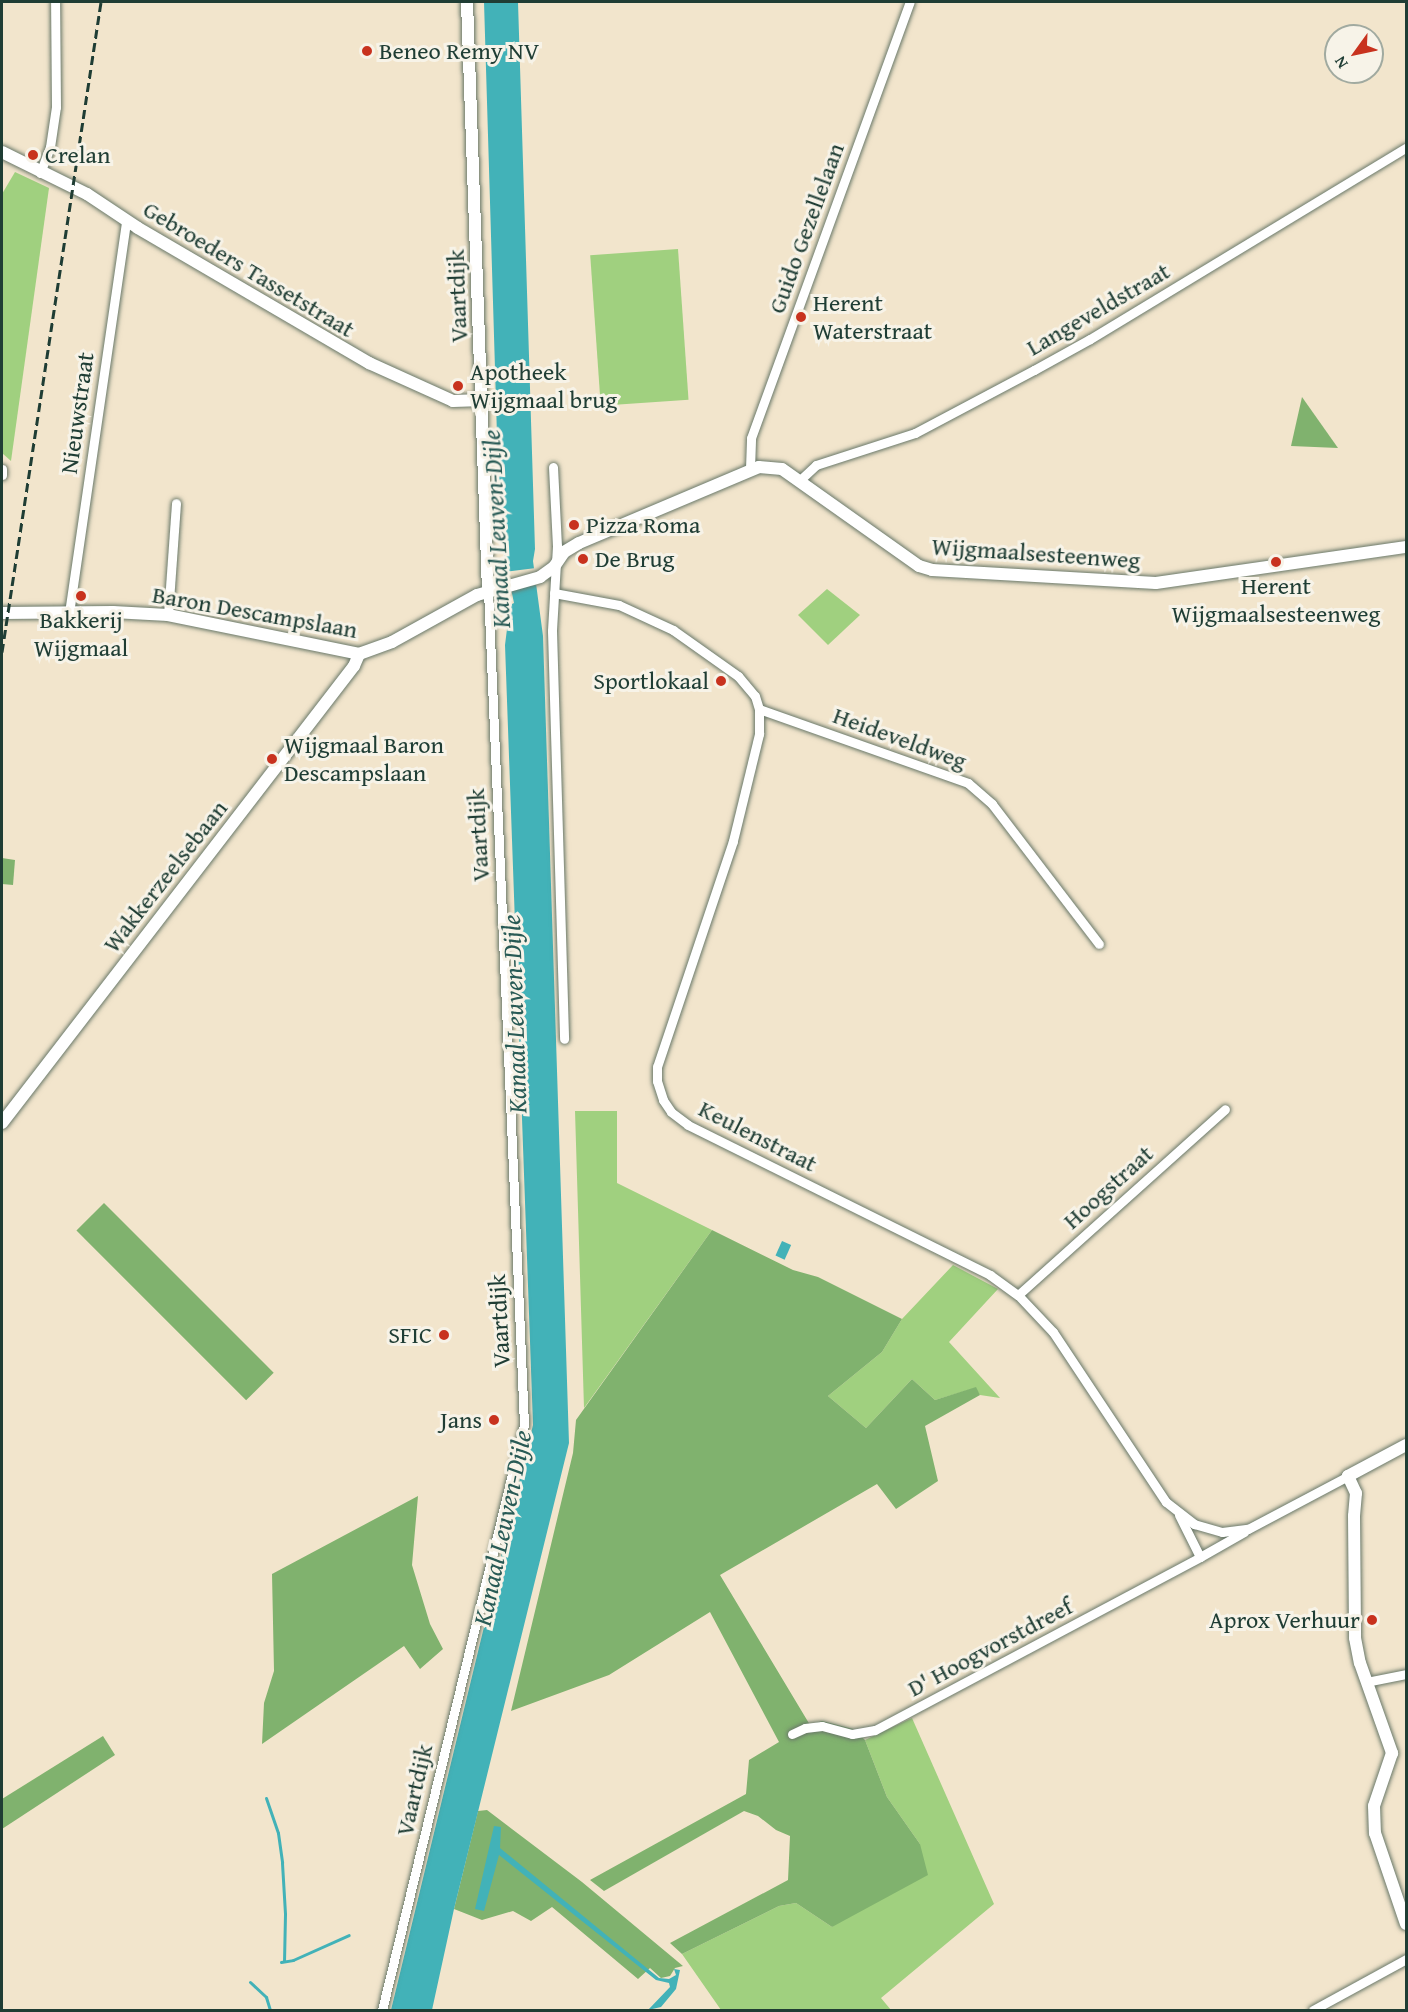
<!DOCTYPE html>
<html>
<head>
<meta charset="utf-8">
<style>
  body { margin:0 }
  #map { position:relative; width:1408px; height:2012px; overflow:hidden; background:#f2e5cc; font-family:"Gentium Book Plus",serif }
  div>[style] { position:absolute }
  .green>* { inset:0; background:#a0d07f; transform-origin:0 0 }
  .forest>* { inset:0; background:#80b26e; transform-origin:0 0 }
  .water>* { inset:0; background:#42b2b8; transform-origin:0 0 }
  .pier>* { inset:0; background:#f2e5cc; transform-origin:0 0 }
  .stream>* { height:3px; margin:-1.5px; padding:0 1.5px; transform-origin:1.5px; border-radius:1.5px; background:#42b2b8 }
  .roads { filter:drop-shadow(0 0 2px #697869) drop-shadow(0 0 2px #697869) }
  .street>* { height:9px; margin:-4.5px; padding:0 4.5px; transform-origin:4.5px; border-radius:4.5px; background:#fff }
  .secondary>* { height:12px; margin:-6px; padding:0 6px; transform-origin:6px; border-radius:6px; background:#fff }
  .rail>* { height:3px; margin-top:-1.5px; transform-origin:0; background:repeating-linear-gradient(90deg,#1f3d34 0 9px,transparent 0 13.5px) }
  .dots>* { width:16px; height:16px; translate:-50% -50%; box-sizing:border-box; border:3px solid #f7f3e8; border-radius:50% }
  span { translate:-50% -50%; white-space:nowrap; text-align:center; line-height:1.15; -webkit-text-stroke:6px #f7f3e8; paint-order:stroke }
  .poi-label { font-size:24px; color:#1f3d34 }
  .left { translate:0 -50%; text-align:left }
  .right { translate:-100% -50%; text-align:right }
  .street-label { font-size:24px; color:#1f3d34 }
  .water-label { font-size:26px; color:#285a55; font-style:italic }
  .frame { position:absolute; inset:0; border:3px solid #1f3d34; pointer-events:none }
  .north { position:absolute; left:1324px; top:24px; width:60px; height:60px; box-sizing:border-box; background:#f7f3e8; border:2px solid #a1aaa0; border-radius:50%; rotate:237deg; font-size:16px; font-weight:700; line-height:24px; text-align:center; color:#1f3d34 }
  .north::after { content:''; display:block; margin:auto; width:21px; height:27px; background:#c8321e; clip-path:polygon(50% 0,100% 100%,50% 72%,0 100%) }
</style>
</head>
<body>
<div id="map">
  <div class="green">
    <i style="clip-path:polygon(15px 172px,49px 188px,11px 461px,2px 453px,2px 194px)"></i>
    <i style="left:678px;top:249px;width:151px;height:88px;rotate:86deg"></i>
    <i style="clip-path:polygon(827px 589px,860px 615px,828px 645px,798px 615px)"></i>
    <i style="clip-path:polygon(575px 1111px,617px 1111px,617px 1183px,712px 1230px,584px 1408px)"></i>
    <i style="clip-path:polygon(953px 1265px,998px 1289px,949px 1342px,1000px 1398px,980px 1395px,975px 1388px,935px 1400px,912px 1379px,866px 1428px,828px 1396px,882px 1352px,902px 1319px)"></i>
    <i style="clip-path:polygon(912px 1718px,994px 1904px,881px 1998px,891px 2010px,721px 2010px,682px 1954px,779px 1906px,796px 1903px,832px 1927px,920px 1844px,887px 1797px,865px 1740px)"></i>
  </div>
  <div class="forest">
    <i style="clip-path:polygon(1302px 397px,1338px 448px,1291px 446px)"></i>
    <i style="clip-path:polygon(2px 858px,15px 860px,13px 885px,2px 884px)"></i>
    <i style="left:104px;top:1203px;width:240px;height:39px;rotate:45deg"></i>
    <i style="clip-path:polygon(712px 1230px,793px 1270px,818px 1277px,902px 1319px,882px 1352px,828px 1396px,866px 1428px,912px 1379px,935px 1400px,976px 1387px,980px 1395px,925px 1426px,938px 1481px,896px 1509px,877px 1484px,720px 1575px,810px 1725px,822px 1721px,853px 1729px,865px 1740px,887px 1797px,920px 1844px,928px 1875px,832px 1927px,796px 1903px,779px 1906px,682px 1954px,670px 1943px,788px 1880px,790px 1836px,776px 1830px,758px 1816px,744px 1811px,604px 1891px,590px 1880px,746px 1794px,749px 1760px,779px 1742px,710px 1612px,609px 1675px,511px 1711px,573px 1453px,576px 1420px)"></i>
    <i style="clip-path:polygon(418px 1496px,412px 1565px,430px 1624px,443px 1649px,420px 1669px,404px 1646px,262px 1744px,264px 1703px,274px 1671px,272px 1574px)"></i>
    <i style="clip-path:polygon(103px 1736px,115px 1755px,2px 1829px,2px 1799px)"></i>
    <i style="clip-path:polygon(487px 1810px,582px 1882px,683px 1966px,675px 1968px,670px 1976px,661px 1978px,650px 1968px,638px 1979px,552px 1907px,531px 1921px,513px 1911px,482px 1920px,454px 1909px,478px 1811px)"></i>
  </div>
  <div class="water">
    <i style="clip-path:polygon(484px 2px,518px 2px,535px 549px,533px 561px,543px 636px,569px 1443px,454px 1909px,432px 2010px,391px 2010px,533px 1425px,505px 645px,510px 605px,514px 603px,500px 536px)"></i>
    <i style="left:782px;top:1241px;width:10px;height:16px;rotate:24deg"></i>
    <i style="clip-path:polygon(494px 1826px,501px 1827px,500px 1848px,659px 1978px,669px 1979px,676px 1975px,674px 1969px,680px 1970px,676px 1989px,661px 2007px,648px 2010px,670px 1987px,669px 1983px,656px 1980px,499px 1855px,484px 1911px,475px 1909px)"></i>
  </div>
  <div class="pier">
    <i style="left:536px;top:568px;width:17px;height:33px;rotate:83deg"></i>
  </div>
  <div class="stream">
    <i style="left:266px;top:1798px;width:37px;rotate:71deg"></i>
    <i style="left:278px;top:1833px;width:30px;rotate:82deg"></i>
    <i style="left:282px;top:1863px;width:51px;rotate:86.6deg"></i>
    <i style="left:285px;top:1914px;width:47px;rotate:91.2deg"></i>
    <i style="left:281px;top:1962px;width:12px;rotate:-9deg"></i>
    <i style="left:293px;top:1960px;width:61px;rotate:-24.1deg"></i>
    <i style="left:250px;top:1982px;width:22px;rotate:43deg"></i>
    <i style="left:266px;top:1997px;width:14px;rotate:73deg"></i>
  </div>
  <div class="roads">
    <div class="street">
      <i style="left:40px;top:173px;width:28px;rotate:-69deg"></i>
      <i style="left:50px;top:147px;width:40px;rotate:-81.5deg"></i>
      <i style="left:56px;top:107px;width:105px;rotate:-90.5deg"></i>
      <i style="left:553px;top:467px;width:79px;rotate:87.1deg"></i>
      <i style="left:557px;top:546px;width:85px;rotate:93.4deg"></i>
      <i style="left:552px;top:631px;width:408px;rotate:88.3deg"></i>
      <i style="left:2px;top:469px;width:6px;rotate:90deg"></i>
      <i style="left:750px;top:469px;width:31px;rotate:-88deg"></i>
      <i style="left:751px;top:438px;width:464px;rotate:-70deg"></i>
      <i style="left:800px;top:480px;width:22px;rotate:-43deg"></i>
      <i style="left:816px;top:465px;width:104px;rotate:-17.9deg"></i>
      <i style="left:915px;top:433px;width:135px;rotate:-27.9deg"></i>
      <i style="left:1034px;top:370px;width:64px;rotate:-29deg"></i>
      <i style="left:1090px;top:339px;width:369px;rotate:-31.2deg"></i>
      <i style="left:554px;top:593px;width:66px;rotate:10.5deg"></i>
      <i style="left:619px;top:605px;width:60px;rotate:24.8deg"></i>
      <i style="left:673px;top:630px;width:80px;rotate:35.3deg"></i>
      <i style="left:738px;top:676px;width:26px;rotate:50deg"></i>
      <i style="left:755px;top:696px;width:14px;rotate:73deg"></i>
      <i style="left:759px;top:709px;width:25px;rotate:90deg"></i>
      <i style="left:759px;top:734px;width:110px;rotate:103.7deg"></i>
      <i style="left:733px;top:841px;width:238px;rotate:108.6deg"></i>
      <i style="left:657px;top:1067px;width:14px;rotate:90deg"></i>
      <i style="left:657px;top:1081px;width:20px;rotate:72deg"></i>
      <i style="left:663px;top:1100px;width:14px;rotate:56deg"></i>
      <i style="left:671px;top:1112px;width:21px;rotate:37deg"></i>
      <i style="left:688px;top:1125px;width:337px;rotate:26.4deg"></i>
      <i style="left:990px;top:1275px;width:34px;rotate:36deg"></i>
      <i style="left:1018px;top:1295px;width:51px;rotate:46.6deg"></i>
      <i style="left:1053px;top:1332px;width:204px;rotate:56.4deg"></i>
      <i style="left:1166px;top:1502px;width:36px;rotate:38deg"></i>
      <i style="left:1194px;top:1524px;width:29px;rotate:16deg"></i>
      <i style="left:1222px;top:1532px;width:26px;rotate:-7deg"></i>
      <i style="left:1248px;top:1529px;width:113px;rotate:-27.9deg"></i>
      <i style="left:69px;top:613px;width:397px;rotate:-81.7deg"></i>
      <i style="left:168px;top:615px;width:112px;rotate:-85.9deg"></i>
      <i style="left:759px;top:709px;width:222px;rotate:19.5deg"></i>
      <i style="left:968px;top:783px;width:32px;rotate:41deg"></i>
      <i style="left:992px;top:804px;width:176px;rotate:52.6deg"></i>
      <i style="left:1018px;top:1295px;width:278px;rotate:-41.9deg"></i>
      <i style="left:1179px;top:1515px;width:47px;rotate:63.4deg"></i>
      <i style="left:1200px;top:1557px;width:51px;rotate:-29.6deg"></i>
      <i style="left:1366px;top:1682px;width:41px;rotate:-11.3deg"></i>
      <i style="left:792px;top:1734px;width:14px;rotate:-25deg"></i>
      <i style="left:805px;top:1728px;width:17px;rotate:-7deg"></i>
      <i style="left:822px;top:1726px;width:31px;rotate:15deg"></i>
      <i style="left:852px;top:1734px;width:23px;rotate:-10deg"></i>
      <i style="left:875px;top:1730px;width:368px;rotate:-28deg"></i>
      <i style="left:382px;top:2010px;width:602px;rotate:-76.36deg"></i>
      <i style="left:524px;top:1425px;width:834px;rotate:-92.47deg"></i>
      <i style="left:1313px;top:2010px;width:106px;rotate:-28.7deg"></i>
    </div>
    <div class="secondary">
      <i style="left:467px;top:2px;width:590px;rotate:87.96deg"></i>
      <i style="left:2px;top:152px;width:95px;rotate:26.3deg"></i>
      <i style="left:87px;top:194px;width:61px;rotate:33.7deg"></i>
      <i style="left:138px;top:228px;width:268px;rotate:30.3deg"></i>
      <i style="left:369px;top:363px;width:92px;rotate:24.3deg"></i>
      <i style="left:453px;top:401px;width:30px;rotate:-2deg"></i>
      <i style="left:2px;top:613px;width:111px;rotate:-0.5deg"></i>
      <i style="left:113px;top:612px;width:55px;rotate:3.1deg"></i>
      <i style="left:168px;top:615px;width:195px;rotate:11.5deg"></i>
      <i style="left:359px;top:654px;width:35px;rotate:-20deg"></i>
      <i style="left:392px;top:642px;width:97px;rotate:-28.9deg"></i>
      <i style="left:477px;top:595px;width:66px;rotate:-15.9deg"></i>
      <i style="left:540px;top:577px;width:17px;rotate:-36deg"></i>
      <i style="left:554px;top:567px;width:18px;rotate:-56deg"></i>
      <i style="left:564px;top:552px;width:17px;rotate:-31deg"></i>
      <i style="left:579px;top:543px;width:195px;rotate:-22.9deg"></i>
      <i style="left:759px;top:467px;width:23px;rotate:5deg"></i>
      <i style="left:782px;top:469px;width:168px;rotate:35.3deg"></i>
      <i style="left:919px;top:566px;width:14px;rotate:17deg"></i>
      <i style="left:932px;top:570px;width:224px;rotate:3.3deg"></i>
      <i style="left:1156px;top:583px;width:253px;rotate:-8.2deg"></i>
      <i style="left:2px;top:1123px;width:577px;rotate:-52.4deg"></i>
      <i style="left:354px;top:666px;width:13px;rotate:-67deg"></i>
      <i style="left:1406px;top:1445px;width:66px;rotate:151.9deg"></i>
      <i style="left:1348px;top:1476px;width:19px;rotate:65deg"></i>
      <i style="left:1356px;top:1493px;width:23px;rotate:95deg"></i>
      <i style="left:1354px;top:1516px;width:122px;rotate:89.5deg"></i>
      <i style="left:1355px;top:1638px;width:25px;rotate:79deg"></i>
      <i style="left:1360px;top:1663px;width:96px;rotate:70.4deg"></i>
      <i style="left:1392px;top:1753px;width:56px;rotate:108.8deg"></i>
      <i style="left:1374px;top:1806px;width:27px;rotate:88deg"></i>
      <i style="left:1375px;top:1833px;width:96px;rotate:71.2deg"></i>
    </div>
  </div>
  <div class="rail">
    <i style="left:2px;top:652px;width:657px;rotate:-81.34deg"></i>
  </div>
  <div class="dots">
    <i style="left:367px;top:51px;background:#c8321e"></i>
    <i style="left:33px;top:155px;background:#c8321e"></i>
    <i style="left:801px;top:317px;background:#c8321e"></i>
    <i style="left:458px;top:386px;background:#c8321e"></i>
    <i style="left:574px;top:525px;background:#c8321e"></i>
    <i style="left:583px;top:559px;background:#c8321e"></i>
    <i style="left:1276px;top:562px;background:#c8321e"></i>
    <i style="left:81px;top:596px;background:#c8321e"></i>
    <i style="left:721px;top:681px;background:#c8321e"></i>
    <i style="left:272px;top:759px;background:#c8321e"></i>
    <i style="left:444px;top:1335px;background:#c8321e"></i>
    <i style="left:494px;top:1420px;background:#c8321e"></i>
    <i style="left:1372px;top:1620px;background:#c8321e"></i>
  </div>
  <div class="poi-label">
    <span class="left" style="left:379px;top:51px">Beneo Remy NV</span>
    <span class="left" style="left:45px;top:155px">Crelan</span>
    <span class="left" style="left:813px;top:317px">Herent<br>Waterstraat</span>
    <span class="left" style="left:470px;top:386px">Apotheek<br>Wijgmaal brug</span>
    <span class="left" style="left:586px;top:525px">Pizza Roma</span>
    <span class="left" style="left:595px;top:559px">De Brug</span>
    <span style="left:1276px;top:600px">Herent<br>Wijgmaalsesteenweg</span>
    <span style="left:81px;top:634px">Bakkerij<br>Wijgmaal</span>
    <span class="right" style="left:709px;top:681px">Sportlokaal</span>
    <span class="left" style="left:284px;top:759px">Wijgmaal Baron<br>Descampslaan</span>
    <span class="right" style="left:432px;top:1335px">SFIC</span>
    <span class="right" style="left:482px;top:1420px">Jans</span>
    <span class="right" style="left:1360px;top:1620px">Aprox Verhuur</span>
  </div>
  <div class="street-label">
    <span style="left:806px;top:228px;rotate:-70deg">Guido Gezellelaan</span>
    <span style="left:249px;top:269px;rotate:31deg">Gebroeders Tassetstraat</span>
    <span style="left:457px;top:296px;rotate:-92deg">Vaartdijk</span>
    <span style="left:1098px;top:309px;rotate:-30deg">Langeveldstraat</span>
    <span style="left:77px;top:413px;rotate:-82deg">Nieuwstraat</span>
    <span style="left:1036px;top:553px;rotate:4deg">Wijgmaalsesteenweg</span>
    <span style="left:255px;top:612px;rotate:10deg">Baron Descampslaan</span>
    <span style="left:900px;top:738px;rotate:20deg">Heideveldweg</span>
    <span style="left:478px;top:835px;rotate:-93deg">Vaartdijk</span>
    <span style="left:165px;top:876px;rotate:-52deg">Wakkerzeelsebaan</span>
    <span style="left:758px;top:1136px;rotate:27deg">Keulenstraat</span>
    <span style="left:1108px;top:1187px;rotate:-42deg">Hoogstraat</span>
    <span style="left:499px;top:1321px;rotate:-93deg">Vaartdijk</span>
    <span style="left:990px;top:1647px;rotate:-28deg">D' Hoogvorstdreef</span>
    <span style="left:414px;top:1790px;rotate:-77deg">Vaartdijk</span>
  </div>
  <div class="water-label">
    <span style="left:496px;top:529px;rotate:-93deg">Kanaal Leuven-Dijle</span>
    <span style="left:514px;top:1014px;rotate:-92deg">Kanaal Leuven-Dijle</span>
    <span style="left:502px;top:1528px;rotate:-78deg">Kanaal Leuven-Dijle</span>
  </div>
  <div class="frame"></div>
  <div class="north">N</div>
</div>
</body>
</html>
